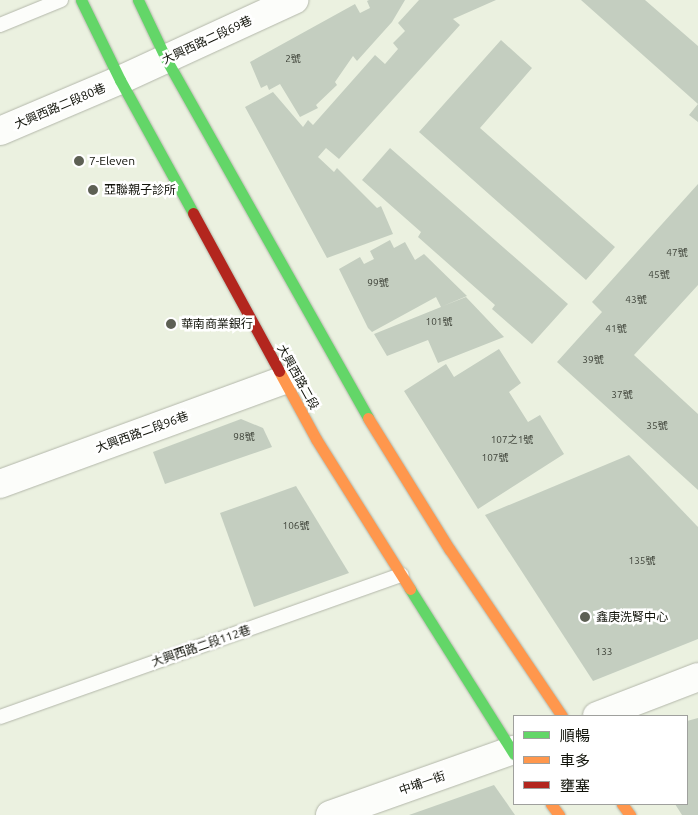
<!DOCTYPE html>
<html>
<head>
<meta charset="utf-8">
<style>
  body { margin:0 }
  #map { position:relative; width:698px; height:815px; overflow:hidden; background:#ebf1e0; font-family:Ubuntu,"Noto Sans TC",sans-serif }
  div>[style] { position:absolute }
  .building>* { inset:0; background:#c4cec0 }
  .roads { filter:drop-shadow(0 0 1px #b3b7aa) drop-shadow(0 0 1px #b3b7aa) }
  .lane>* { height:14px; margin:-7px; padding:0 7px; transform-origin:7px; border-radius:7px; background:#fcfdfa }
  .street>* { height:28px; margin:-14px; padding:0 14px; transform-origin:14px; border-radius:14px; background:#fcfdfa }
  .fast>* { height:11px; margin:-5.5px; padding:0 5.5px; transform-origin:5.5px; border-radius:5.5px; background:#63d668 }
  .slow>* { height:11px; margin:-5.5px; padding:0 5.5px; transform-origin:5.5px; border-radius:5.5px; background:#ff974d }
  .jam>* { height:11px; margin:-5.5px; padding:0 5.5px; transform-origin:5.5px; border-radius:5.5px; background:#b3261e }
  .dots>* { width:14px; height:14px; translate:-50% -50%; box-sizing:border-box; border:2px solid #fff; border-radius:50% }
  span { translate:-50% -50%; white-space:nowrap; text-align:center; line-height:1.15; -webkit-text-stroke:5px #fff; paint-order:stroke }
  .number-label { font-size:10px; color:#3d4137 }
  .number-label span { -webkit-text-stroke-width:0 }
  .street-label { font-size:12px; color:#101209 }
  .poi-label { font-size:12px; color:#101209 }
  .left { translate:0 -50%; text-align:left }
  .legend { position:absolute; left:513px; top:715px; width:175px; height:90px; box-sizing:border-box; background:#fff; border:1px solid #9fa09d; margin:0; padding:6px 9px; list-style:none; font-size:15px; color:#101209 }
  .legend li { display:flex; align-items:center; gap:10px; height:25px }
  .legend b { width:25px; border:1px solid #9fa09d }
</style>
</head>
<body>
<div id="map">
  <div class="building">
    <i style="clip-path:polygon(369px 0,405px 0,392px 22px,357px 61px,353px 56px,335px 82px,337px 85px,316px 105px,318px 108px,300px 117px,280px 84px,269px 90px,267px 85px,261px 88px,250px 62px,355px 4px,360px 13px,370px 8px,367px 1px)"></i>
    <i style="clip-path:polygon(419px 0,496px 0,453px 19px,460px 25px,339px 159px,326px 148px,318px 157px,334px 172px,337px 168px,377px 208px,381px 206px,393px 234px,327px 258px,245px 107px,273px 92px,303px 127px,308px 120px,313px 125px,375px 55px,385px 64px,398px 49px,393px 43px,405px 31px,398px 23px)"></i>
    <i style="clip-path:polygon(581px 0,645px 0,698px 46px,698px 122px,689px 115px,698px 104px)"></i>
    <i style="clip-path:polygon(501px 40px,532px 68px,480px 128px,615px 247px,586px 280px,419px 132px)"></i>
    <i style="clip-path:polygon(390px 148px,568px 304px,532px 344px,492px 309px,495px 305px,418px 237px,421px 232px,362px 180px)"></i>
    <i style="clip-path:polygon(698px 184px,698px 285px,634px 355px,698px 414px,698px 490px,557px 362px,602px 312px,592px 302px)"></i>
    <i style="clip-path:polygon(390px 240px,394px 248px,405px 242px,415px 260px,424px 254px,467px 296px,443px 306px,466px 297px,504px 337px,438px 363px,428px 340px,387px 356px,374px 334px,441px 307px,436px 297px,372px 332px,368px 328px,339px 269px,360px 257px,364px 264px,374px 259px,370px 251px)"></i>
    <i style="clip-path:polygon(499px 349px,521px 383px,509px 392px,528px 422px,540px 415px,564px 454px,478px 509px,404px 391px,446px 364px,454px 377px)"></i>
    <i style="clip-path:polygon(241px 419px,263px 428px,272px 447px,165px 484px,153px 452px)"></i>
    <i style="clip-path:polygon(629px 455px,698px 527px,698px 639px,593px 681px,485px 515px)"></i>
    <i style="clip-path:polygon(296px 486px,349px 573px,254px 607px,220px 513px)"></i>
    <i style="clip-path:polygon(698px 718px,698px 815px,682px 815px,675px 804px,687px 804px,687px 721px)"></i>
    <i style="clip-path:polygon(494px 785px,515px 815px,409px 815px)"></i>
  </div>
  <div class="roads">
    <div class="lane">
      <i style="left:0;top:25px;width:66px;rotate:-22.3deg"></i>
      <i style="left:0;top:717px;width:426px;rotate:-19.5deg"></i>
    </div>
    <div class="street">
      <i style="left:0;top:131px;width:130px;rotate:-23deg"></i>
      <i style="left:120px;top:80px;width:192px;rotate:-24.7deg"></i>
      <i style="left:0;top:484px;width:302px;rotate:-20.1deg"></i>
      <i style="left:597px;top:716px;width:108px;rotate:-21.1deg"></i>
      <i style="left:330px;top:815px;width:195px;rotate:-19.5deg"></i>
    </div>
    <div class="fast">
      <i style="left:81px;top:0;width:89px;rotate:64deg"></i>
      <i style="left:120px;top:80px;width:152px;rotate:61.2deg"></i>
      <i style="left:138px;top:0;width:65px;rotate:64.6deg"></i>
      <i style="left:166px;top:59px;width:412px;rotate:60.6deg"></i>
      <i style="left:410px;top:589px;width:195px;rotate:57.8deg"></i>
    </div>
    <div class="slow">
      <i style="left:279px;top:371px;width:77px;rotate:61.4deg"></i>
      <i style="left:316px;top:439px;width:177px;rotate:57.9deg"></i>
      <i style="left:368px;top:418px;width:155px;rotate:58.2deg"></i>
      <i style="left:450px;top:550px;width:200px;rotate:56deg"></i>
      <i style="left:551px;top:804px;width:14px;rotate:54deg"></i>
      <i style="left:622px;top:804px;width:14px;rotate:54deg"></i>
    </div>
    <div class="jam">
      <i style="left:193px;top:213px;width:180px;rotate:61.4deg"></i>
    </div>
  </div>
  <div class="dots">
    <i style="left:79px;top:161px;background:#5d6054"></i>
    <i style="left:93px;top:190px;background:#5d6054"></i>
    <i style="left:171px;top:324px;background:#5d6054"></i>
    <i style="left:585px;top:617px;background:#5d6054"></i>
  </div>
  <div class="number-label">
    <span style="left:293px;top:59px">2號</span>
    <span style="left:677px;top:253px">47號</span>
    <span style="left:659px;top:275px">45號</span>
    <span style="left:378px;top:283px">99號</span>
    <span style="left:636px;top:300px">43號</span>
    <span style="left:439px;top:322px">101號</span>
    <span style="left:616px;top:329px">41號</span>
    <span style="left:593px;top:360px">39號</span>
    <span style="left:622px;top:395px">37號</span>
    <span style="left:657px;top:426px">35號</span>
    <span style="left:244px;top:437px">98號</span>
    <span style="left:512px;top:440px">107之1號</span>
    <span style="left:495px;top:458px">107號</span>
    <span style="left:296px;top:526px">106號</span>
    <span style="left:642px;top:561px">135號</span>
    <span style="left:604px;top:652px">133</span>
  </div>
  <div class="street-label">
    <span style="left:207px;top:40px;rotate:-25deg">大興西路二段69巷</span>
    <span style="left:60px;top:106px;rotate:-23deg">大興西路二段80巷</span>
    <span style="left:298px;top:377px;rotate:61deg">大興西路二段</span>
    <span style="left:142px;top:432px;rotate:-20deg">大興西路二段96巷</span>
    <span style="left:201px;top:646px;rotate:-19deg">大興西路二段112巷</span>
    <span style="left:422px;top:783px;rotate:-19deg">中埔一街</span>
  </div>
  <div class="poi-label">
    <span class="left" style="left:89px;top:161px">7-Eleven</span>
    <span class="left" style="left:104px;top:190px">亞聯親子診所</span>
    <span class="left" style="left:181px;top:324px">華南商業銀行</span>
    <span class="left" style="left:596px;top:617px">鑫庚洗腎中心</span>
  </div>
  <ul class="legend">
  <li><b style="height:6px;background:#63d668"></b>順暢</li>
  <li><b style="height:6px;background:#ff974d"></b>車多</li>
  <li><b style="height:6px;background:#b3261e"></b>壅塞</li>
  </ul>
</div>
</body>
</html>
